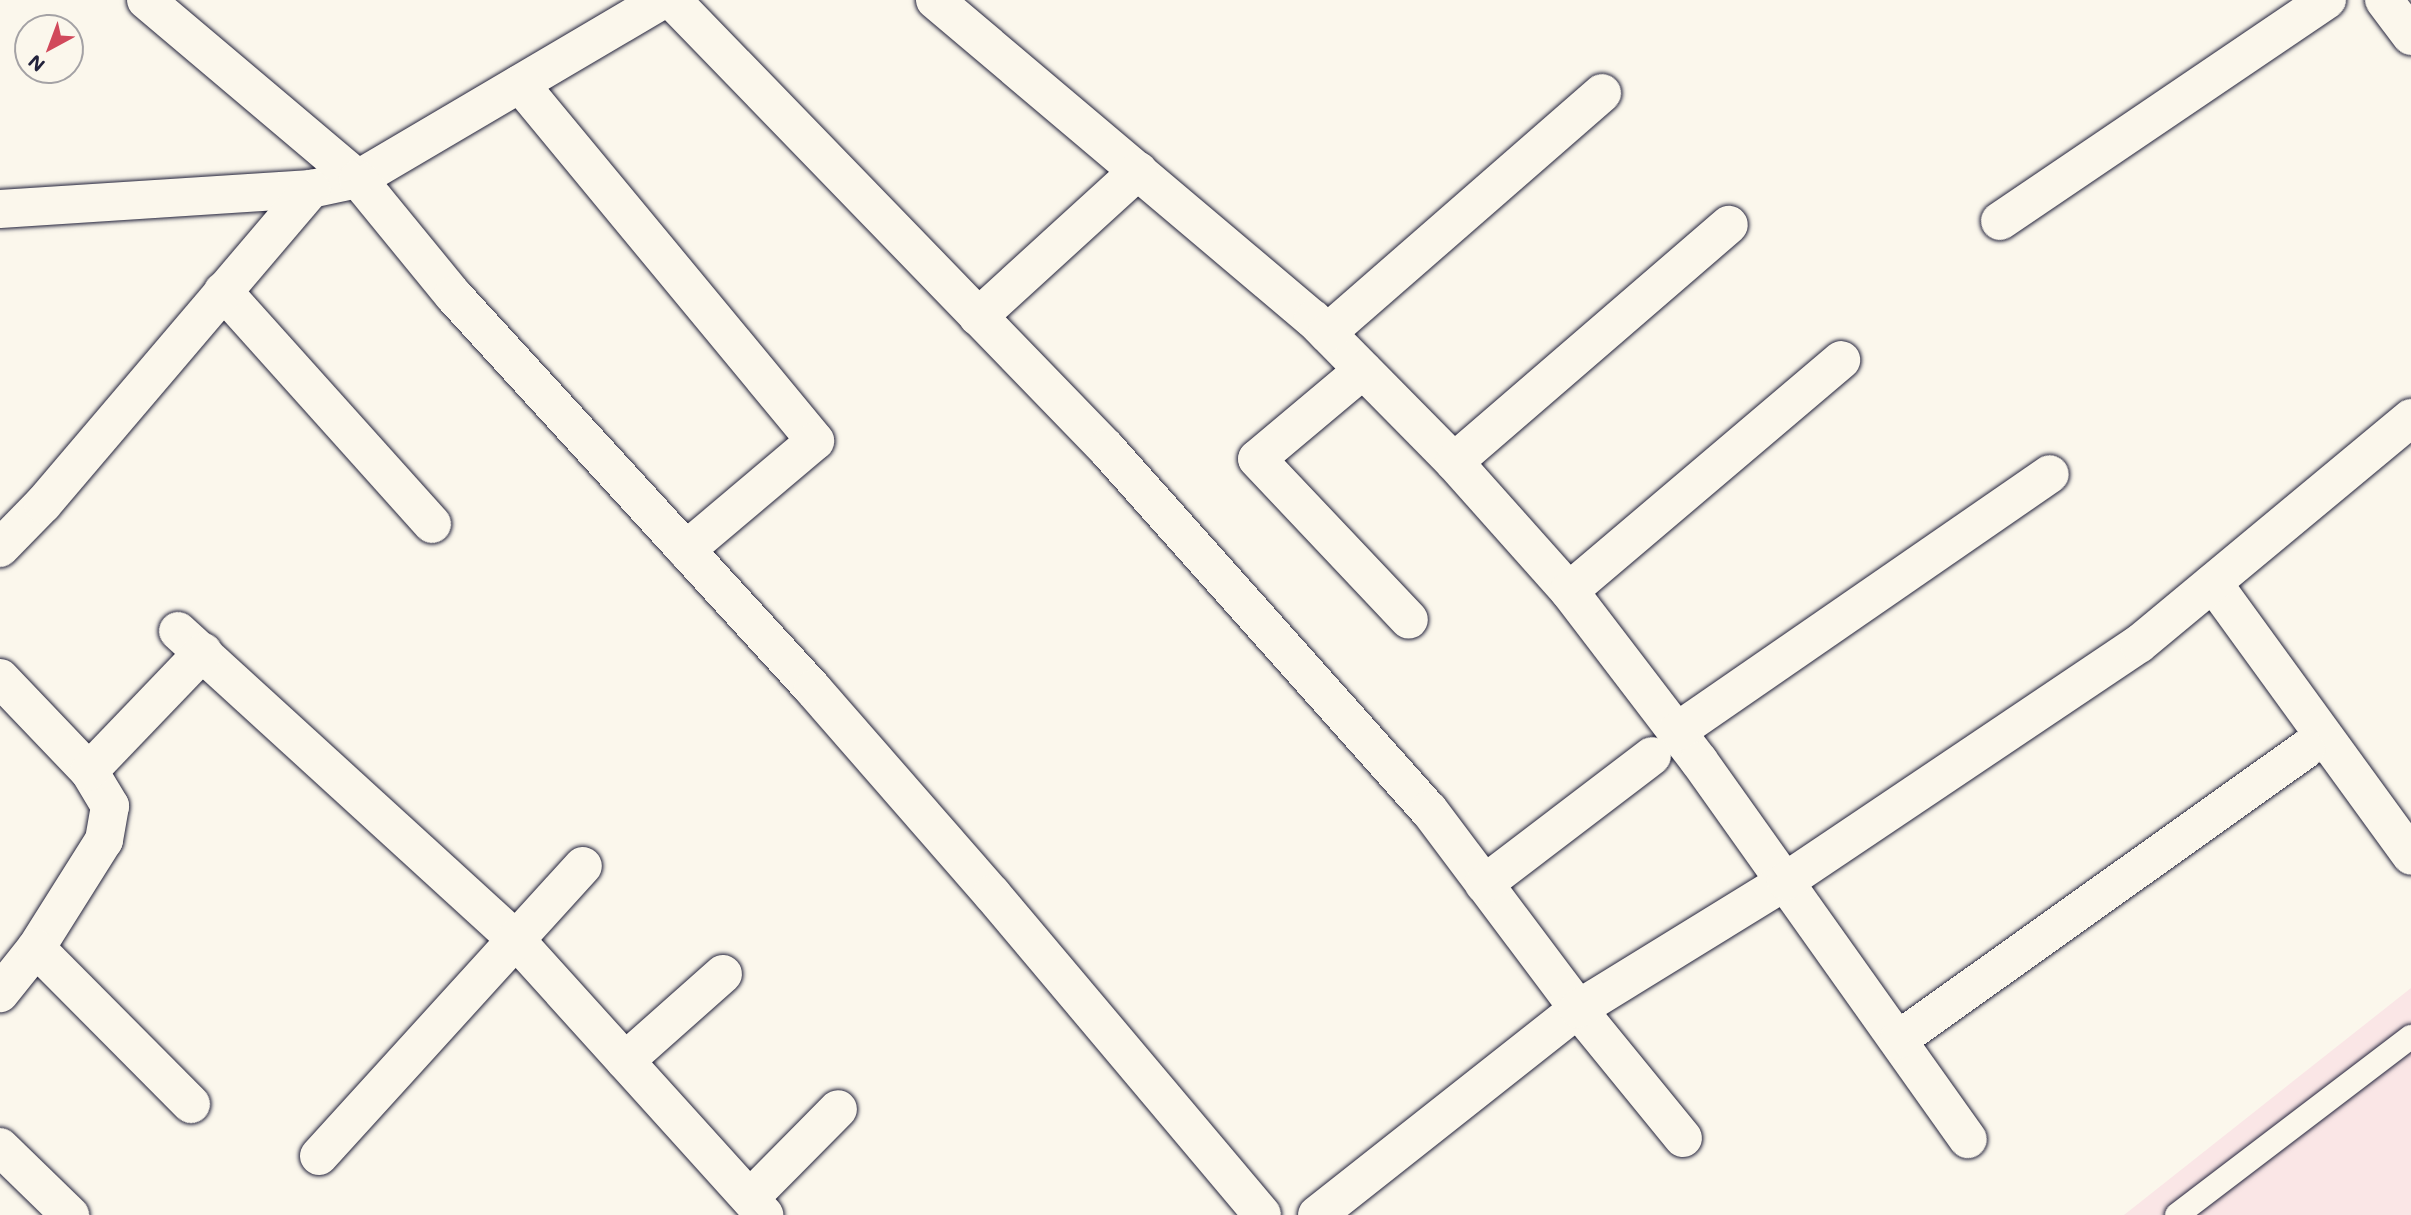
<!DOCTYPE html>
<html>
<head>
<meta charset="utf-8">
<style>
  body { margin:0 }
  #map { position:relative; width:2411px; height:1215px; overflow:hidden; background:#fbf7ec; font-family:Mali,sans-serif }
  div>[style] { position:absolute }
  .built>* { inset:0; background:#fae6e6 }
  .roads { filter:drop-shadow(0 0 2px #22223b) drop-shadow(0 0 2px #22223b) }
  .lane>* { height:24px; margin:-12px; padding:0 12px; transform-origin:12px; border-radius:12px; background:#fbf7ec }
  .street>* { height:38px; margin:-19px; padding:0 19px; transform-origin:19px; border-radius:19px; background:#fbf7ec }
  span { translate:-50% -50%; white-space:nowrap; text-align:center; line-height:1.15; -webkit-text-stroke:5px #fbf7ec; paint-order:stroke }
  .north { position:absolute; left:14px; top:14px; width:70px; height:70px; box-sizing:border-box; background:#fbf7ec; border:2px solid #a4a2a5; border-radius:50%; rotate:221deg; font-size:19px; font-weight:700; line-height:28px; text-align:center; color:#22223b }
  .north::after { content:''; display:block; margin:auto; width:24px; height:32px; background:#d1495b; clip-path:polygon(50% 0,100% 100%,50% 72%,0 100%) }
</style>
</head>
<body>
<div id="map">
  <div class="built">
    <i style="clip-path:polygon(2411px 988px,2411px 1215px,2124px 1215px)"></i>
  </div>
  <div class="roads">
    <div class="lane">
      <i style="left:2177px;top:1215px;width:294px;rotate:-37.3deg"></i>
    </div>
    <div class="street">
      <i style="left:146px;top:0;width:277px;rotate:40.2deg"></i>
      <i style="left:358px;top:179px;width:353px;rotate:-30.5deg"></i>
      <i style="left:672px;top:0;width:624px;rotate:45.91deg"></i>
      <i style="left:1106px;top:448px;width:485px;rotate:48.3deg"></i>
      <i style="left:1429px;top:810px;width:260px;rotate:53.1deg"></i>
      <i style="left:1585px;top:1018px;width:155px;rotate:50.8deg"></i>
      <i style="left:935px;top:0;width:495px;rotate:40.2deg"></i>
      <i style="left:1313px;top:319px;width:201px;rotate:45.4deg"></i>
      <i style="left:1454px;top:462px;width:173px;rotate:48.3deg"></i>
      <i style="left:1569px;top:591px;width:214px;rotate:52.6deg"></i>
      <i style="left:1699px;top:761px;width:464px;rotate:54.6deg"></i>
      <i style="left:2384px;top:0;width:45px;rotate:53.1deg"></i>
      <i style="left:520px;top:84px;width:463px;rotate:50.4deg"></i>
      <i style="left:815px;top:441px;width:169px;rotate:139.8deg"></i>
      <i style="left:0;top:209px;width:312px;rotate:-3.7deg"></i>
      <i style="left:311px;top:189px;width:48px;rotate:-12deg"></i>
      <i style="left:358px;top:179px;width:150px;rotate:50.7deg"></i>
      <i style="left:453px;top:295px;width:534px;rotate:47.58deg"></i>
      <i style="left:813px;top:689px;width:272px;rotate:48.9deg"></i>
      <i style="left:992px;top:894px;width:419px;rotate:49.9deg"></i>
      <i style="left:2000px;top:221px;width:395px;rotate:-34.1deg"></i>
      <i style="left:223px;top:291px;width:313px;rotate:48.1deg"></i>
      <i style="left:978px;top:317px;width:217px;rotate:-42.4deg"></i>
      <i style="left:1327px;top:333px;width:365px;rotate:-41.1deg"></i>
      <i style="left:1363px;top:370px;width:138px;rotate:140deg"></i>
      <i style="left:1257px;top:459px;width:221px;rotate:46.6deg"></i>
      <i style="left:1454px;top:462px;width:363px;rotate:-40.8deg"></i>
      <i style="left:0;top:548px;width:62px;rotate:-45.7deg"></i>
      <i style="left:43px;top:504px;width:414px;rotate:-49.6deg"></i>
      <i style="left:2213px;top:583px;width:337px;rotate:54deg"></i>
      <i style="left:1569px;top:591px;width:357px;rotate:-40.3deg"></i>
      <i style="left:178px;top:631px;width:457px;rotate:42.4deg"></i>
      <i style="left:515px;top:939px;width:372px;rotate:47.9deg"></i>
      <i style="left:0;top:678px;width:129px;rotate:46.3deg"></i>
      <i style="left:89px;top:771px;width:41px;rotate:59deg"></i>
      <i style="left:110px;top:806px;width:35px;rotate:100deg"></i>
      <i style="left:104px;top:840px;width:128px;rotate:122.2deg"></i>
      <i style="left:36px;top:948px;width:58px;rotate:128.7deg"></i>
      <i style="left:1676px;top:732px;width:454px;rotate:-34.6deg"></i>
      <i style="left:89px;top:771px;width:165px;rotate:-46.2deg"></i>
      <i style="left:1484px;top:884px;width:211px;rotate:-37.3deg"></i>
      <i style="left:36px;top:948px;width:220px;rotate:45.2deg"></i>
      <i style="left:1898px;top:1040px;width:501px;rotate:-35.5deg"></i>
      <i style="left:625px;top:1061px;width:131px;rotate:-41.6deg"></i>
      <i style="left:0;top:1147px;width:98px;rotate:44.2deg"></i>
      <i style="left:319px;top:1156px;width:392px;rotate:-47.7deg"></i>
      <i style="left:750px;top:1198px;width:125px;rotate:-45.3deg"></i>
      <i style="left:1317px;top:1215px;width:333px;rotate:-38.3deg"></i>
      <i style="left:1578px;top:1009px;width:244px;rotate:-31.6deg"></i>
      <i style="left:1786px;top:881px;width:425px;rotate:-33.9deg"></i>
      <i style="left:2139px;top:644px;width:354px;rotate:-39.7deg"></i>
    </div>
  </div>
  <div class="north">N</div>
</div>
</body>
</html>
